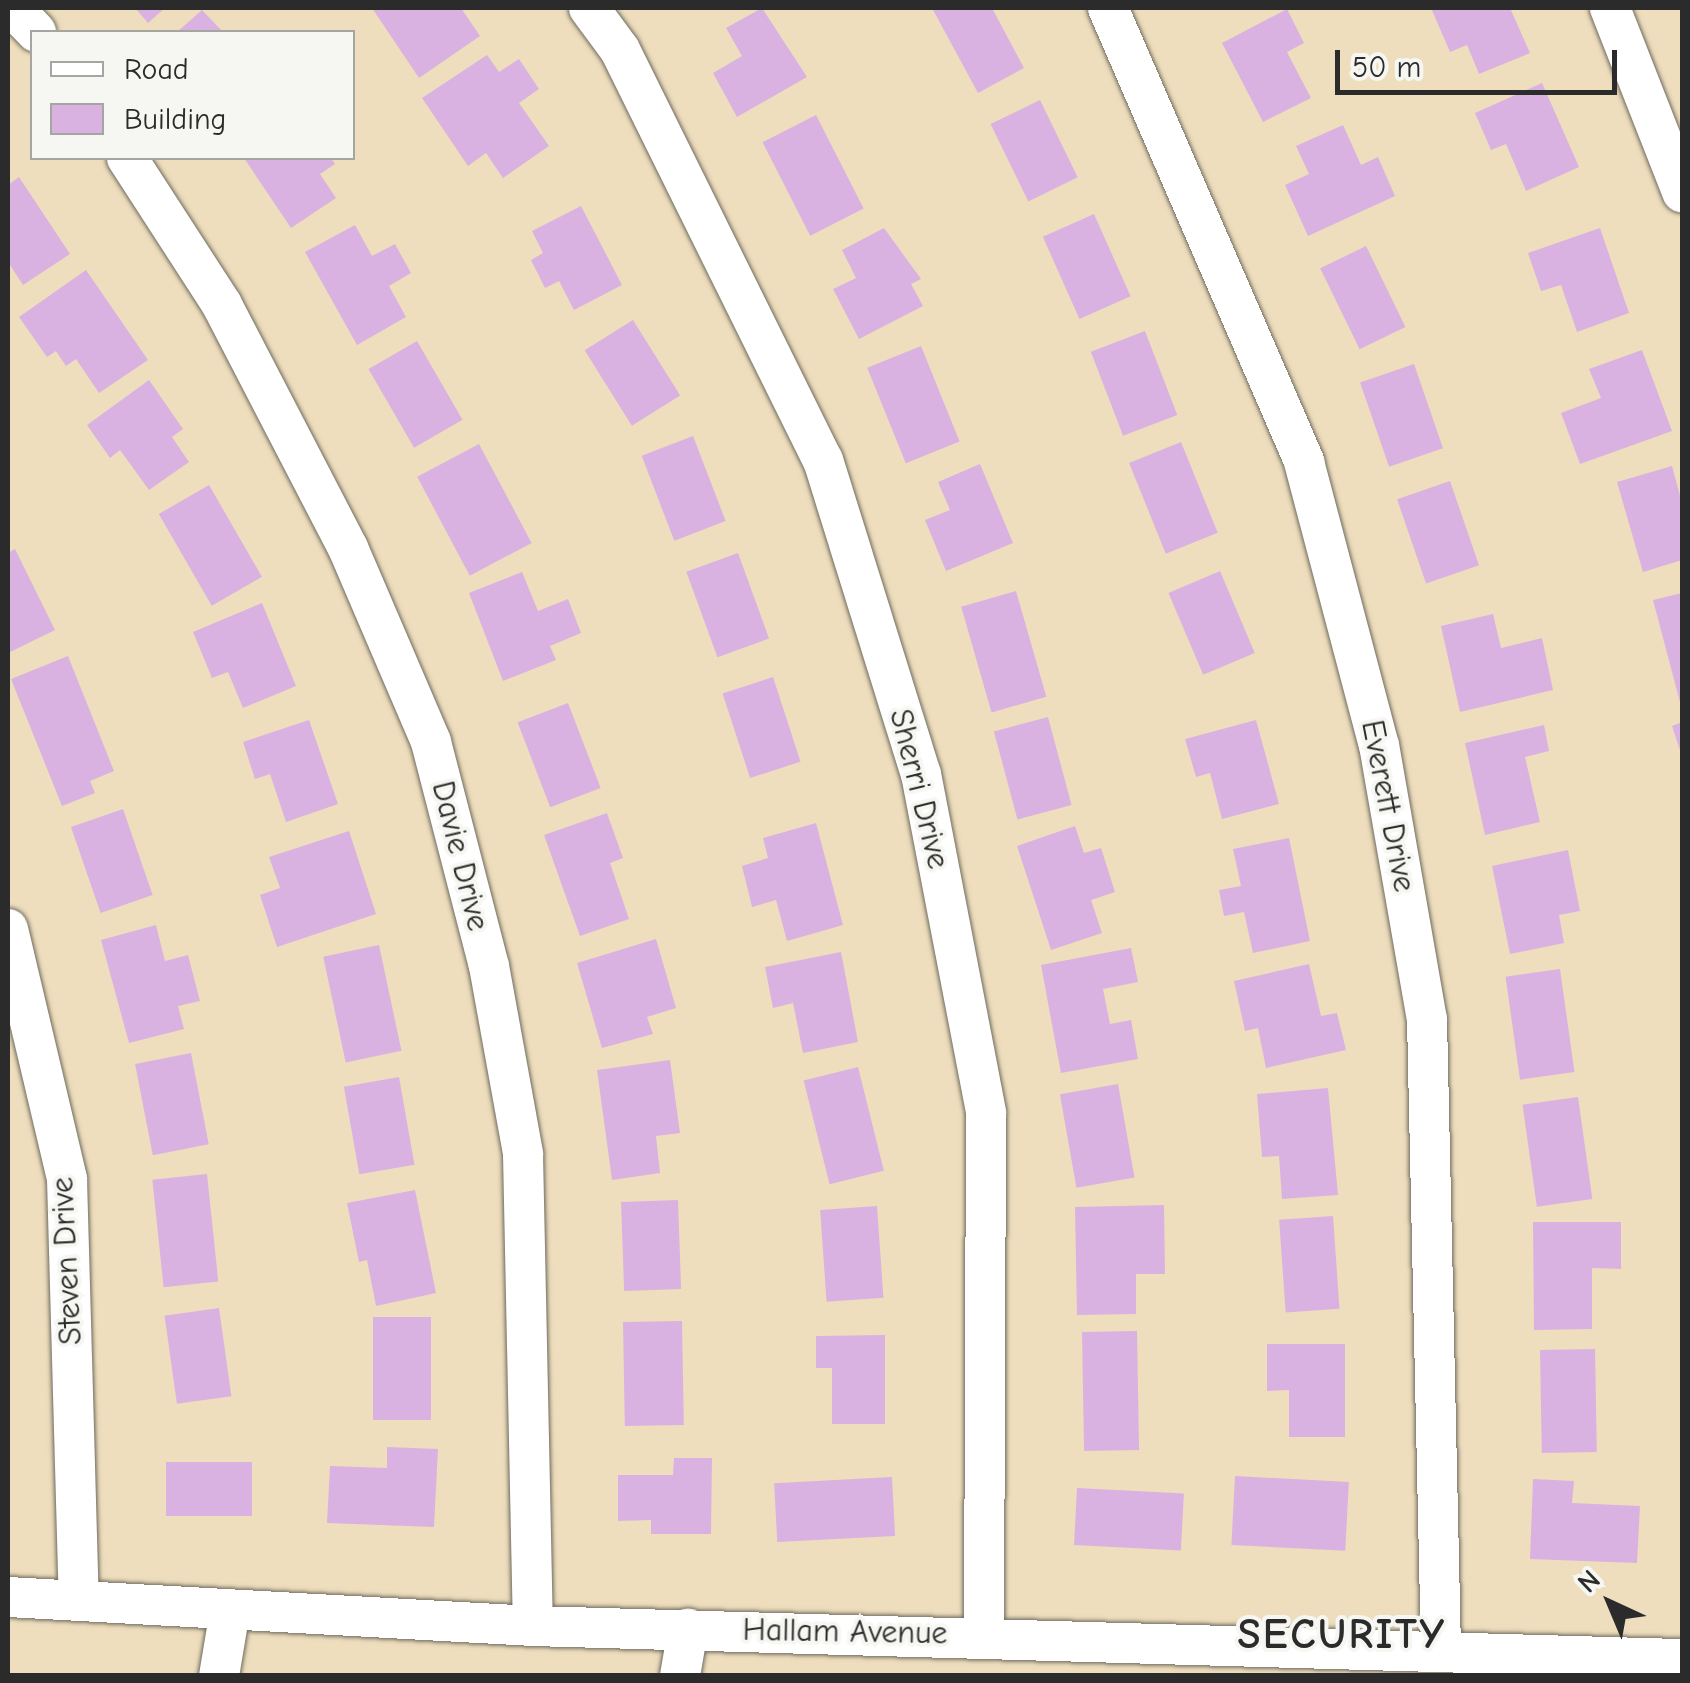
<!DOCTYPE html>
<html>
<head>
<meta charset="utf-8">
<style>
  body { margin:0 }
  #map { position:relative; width:1690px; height:1683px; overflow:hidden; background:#eedebd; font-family:"Comic Neue",sans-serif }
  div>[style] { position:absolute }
  .building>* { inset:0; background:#dab2e1; transform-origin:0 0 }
  .roads { filter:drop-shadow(0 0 2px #6f6a5e) drop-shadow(0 0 2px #6f6a5e) }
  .minor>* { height:40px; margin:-20px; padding:0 20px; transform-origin:20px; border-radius:20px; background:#fff }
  span { translate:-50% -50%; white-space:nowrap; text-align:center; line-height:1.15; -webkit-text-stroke:8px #f6f6f2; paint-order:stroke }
  .street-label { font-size:32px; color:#2b2b2b }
  .district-label { font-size:42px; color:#2b2b2b; font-weight:700; letter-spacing:2.5px }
  .frame { position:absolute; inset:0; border:10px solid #2b2b2b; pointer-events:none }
  .legend { position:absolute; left:30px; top:30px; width:325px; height:130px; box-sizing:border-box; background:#f6f6f2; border:2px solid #a5a5a2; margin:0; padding:12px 18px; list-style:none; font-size:30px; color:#2b2b2b }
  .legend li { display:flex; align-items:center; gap:20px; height:50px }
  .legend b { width:50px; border:2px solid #a5a5a2 }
  .north { position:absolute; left:1560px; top:1553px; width:100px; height:100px; -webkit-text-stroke:8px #f6f6f2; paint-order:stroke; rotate:316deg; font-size:28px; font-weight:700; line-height:40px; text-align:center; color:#2b2b2b }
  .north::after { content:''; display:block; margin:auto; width:35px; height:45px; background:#2b2b2b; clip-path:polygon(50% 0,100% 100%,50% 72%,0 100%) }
  .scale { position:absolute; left:1335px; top:50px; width:282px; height:45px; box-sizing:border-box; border:5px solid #2b2b2b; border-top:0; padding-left:12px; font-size:30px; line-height:35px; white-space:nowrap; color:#2b2b2b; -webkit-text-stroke:8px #f6f6f2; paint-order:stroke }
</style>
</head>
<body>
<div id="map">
  <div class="building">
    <i style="clip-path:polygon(135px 8px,165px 8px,148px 23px)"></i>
    <i style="clip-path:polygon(372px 8px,461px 8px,480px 36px,419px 78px)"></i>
    <i style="clip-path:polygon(762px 8px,807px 77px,737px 117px,713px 73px,742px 56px,726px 28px)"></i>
    <i style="clip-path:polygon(932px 8px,992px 8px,1024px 68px,978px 93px)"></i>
    <i style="clip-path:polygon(1431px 8px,1510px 8px,1530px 53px,1479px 74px,1467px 45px,1450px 52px)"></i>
    <i style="clip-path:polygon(1287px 9px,1304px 43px,1287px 52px,1311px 98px,1263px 122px,1222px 43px)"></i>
    <i style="clip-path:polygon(202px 10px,223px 32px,177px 32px)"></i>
    <i style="clip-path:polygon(487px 55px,499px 72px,519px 59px,539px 89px,519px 103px,549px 146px,503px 178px,486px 153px,468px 166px,422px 98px)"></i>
    <i style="clip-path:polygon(1542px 83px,1579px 167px,1526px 191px,1506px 144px,1491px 150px,1475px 113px)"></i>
    <i style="left:1040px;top:100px;width:86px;height:55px;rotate:64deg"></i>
    <i style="left:816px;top:115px;width:105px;height:60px;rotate:63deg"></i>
    <i style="clip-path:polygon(1343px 125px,1361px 165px,1378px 157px,1395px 196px,1308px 236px,1285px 185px,1309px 174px,1296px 146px)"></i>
    <i style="clip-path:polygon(244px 158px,331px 158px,335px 164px,320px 174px,336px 198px,291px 228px)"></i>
    <i style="clip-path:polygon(19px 177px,70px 254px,23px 285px,8px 262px,8px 185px)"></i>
    <i style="clip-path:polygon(581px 206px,622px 285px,574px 310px,559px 281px,545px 288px,531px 260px,543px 253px,532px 231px)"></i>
    <i style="left:1094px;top:214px;width:90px;height:56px;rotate:66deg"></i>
    <i style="clip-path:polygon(355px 225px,372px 256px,395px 244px,411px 273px,389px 286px,406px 317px,357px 345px,305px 252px)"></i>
    <i style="clip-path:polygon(884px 228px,921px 279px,911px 284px,923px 306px,859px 339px,833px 289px,856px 278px,842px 250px)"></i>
    <i style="clip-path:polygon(1600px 228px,1629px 313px,1577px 332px,1561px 285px,1541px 291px,1528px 253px)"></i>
    <i style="left:1366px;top:246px;width:90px;height:51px;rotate:64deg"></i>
    <i style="clip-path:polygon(86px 270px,148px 360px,99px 393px,76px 359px,66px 366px,56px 351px,47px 357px,19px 317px)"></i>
    <i style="left:633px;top:320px;width:89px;height:57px;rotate:58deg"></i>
    <i style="left:1145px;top:331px;width:90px;height:58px;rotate:69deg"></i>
    <i style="left:417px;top:341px;width:91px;height:56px;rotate:60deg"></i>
    <i style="left:921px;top:346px;width:103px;height:58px;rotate:68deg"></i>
    <i style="clip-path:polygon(1642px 350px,1672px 431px,1580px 464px,1561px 413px,1601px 398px,1589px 369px)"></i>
    <i style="left:1414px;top:364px;width:89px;height:57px;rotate:71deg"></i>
    <i style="clip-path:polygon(149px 380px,183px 429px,172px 437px,189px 462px,149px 490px,120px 450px,110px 458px,87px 425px)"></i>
    <i style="left:693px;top:436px;width:91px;height:55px;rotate:69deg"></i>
    <i style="left:1181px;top:442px;width:98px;height:56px;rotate:68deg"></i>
    <i style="left:479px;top:444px;width:112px;height:70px;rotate:62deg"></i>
    <i style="clip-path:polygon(980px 464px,1013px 543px,946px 571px,925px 520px,950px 510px,938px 482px)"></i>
    <i style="clip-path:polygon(1672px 466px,1682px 503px,1682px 560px,1643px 572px,1617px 482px)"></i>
    <i style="left:1450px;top:481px;width:89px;height:56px;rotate:71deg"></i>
    <i style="left:209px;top:485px;width:106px;height:58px;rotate:60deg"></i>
    <i style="clip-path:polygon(15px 549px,55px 630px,8px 653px,8px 553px)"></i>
    <i style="left:738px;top:553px;width:91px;height:55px;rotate:70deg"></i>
    <i style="left:1220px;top:571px;width:89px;height:56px;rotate:67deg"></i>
    <i style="clip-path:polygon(522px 572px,538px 611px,568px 599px,581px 633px,550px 646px,556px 660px,503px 681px,469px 593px)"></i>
    <i style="left:1016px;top:591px;width:110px;height:57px;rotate:74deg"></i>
    <i style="clip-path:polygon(1682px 593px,1682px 705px,1681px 706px,1653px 600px)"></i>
    <i style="clip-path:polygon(262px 603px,296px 686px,243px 708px,228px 672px,212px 678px,193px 632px)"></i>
    <i style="clip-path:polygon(1493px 614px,1501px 648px,1542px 638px,1553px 690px,1460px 712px,1441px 626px)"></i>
    <i style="clip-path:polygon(68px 656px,114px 771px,90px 781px,95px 793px,62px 806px,11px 679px)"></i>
    <i style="left:773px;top:677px;width:89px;height:53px;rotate:72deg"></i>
    <i style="left:568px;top:703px;width:91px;height:54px;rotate:69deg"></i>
    <i style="left:1048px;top:717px;width:91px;height:56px;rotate:75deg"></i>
    <i style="clip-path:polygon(309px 720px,338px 804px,286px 822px,270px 774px,255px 779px,243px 742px)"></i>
    <i style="clip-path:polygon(1256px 720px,1279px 804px,1222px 819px,1210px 773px,1196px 777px,1185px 739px)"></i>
    <i style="clip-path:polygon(1682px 722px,1682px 756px,1672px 726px)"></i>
    <i style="clip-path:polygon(1544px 725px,1549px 751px,1525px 757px,1540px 822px,1485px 835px,1465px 743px)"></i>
    <i style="left:123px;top:809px;width:91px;height:55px;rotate:71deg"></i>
    <i style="clip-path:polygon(607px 813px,623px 858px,610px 863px,629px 919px,580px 936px,544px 835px)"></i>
    <i style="clip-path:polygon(816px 823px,843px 925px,787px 941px,776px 900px,752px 907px,742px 866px,768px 858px,763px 838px)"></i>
    <i style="clip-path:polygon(1075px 826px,1084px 853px,1101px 848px,1115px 892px,1091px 900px,1102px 933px,1051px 950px,1017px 846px)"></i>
    <i style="clip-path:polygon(349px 831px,376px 914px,277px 947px,260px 895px,280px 888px,269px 857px)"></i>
    <i style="clip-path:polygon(1289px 838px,1310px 941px,1253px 953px,1244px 912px,1224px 916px,1219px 890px,1241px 886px,1233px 849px)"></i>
    <i style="clip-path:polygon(1568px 850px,1580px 911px,1559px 915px,1564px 943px,1510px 954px,1492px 866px)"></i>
    <i style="clip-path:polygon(156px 925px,165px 961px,188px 955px,200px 1001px,178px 1006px,184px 1029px,129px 1043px,101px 940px)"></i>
    <i style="clip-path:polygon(656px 939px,676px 1008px,647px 1017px,653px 1034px,602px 1048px,577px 963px)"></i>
    <i style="left:379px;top:945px;width:108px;height:57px;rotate:78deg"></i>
    <i style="clip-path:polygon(1131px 948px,1138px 982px,1103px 989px,1110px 1024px,1131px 1020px,1138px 1059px,1061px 1073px,1041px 965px)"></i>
    <i style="clip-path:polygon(841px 952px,858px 1042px,803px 1053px,793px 1003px,773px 1008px,765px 967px)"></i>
    <i style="clip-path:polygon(1309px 964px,1321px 1016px,1337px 1013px,1346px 1050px,1266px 1068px,1258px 1028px,1245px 1031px,1234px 981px)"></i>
    <i style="left:1560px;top:969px;width:104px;height:55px;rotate:82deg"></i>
    <i style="left:191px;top:1053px;width:93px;height:57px;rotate:79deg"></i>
    <i style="clip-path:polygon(670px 1060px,680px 1133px,656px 1136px,660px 1173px,612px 1180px,597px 1070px)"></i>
    <i style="left:858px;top:1067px;width:107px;height:56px;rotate:76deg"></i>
    <i style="left:399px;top:1077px;width:89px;height:56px;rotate:80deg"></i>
    <i style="left:1118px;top:1084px;width:95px;height:59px;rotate:80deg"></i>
    <i style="clip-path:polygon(1328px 1088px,1338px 1195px,1282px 1199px,1279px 1156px,1262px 1157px,1257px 1094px)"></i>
    <i style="left:1578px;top:1097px;width:103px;height:56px;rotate:82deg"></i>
    <i style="left:207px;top:1174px;width:108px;height:55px;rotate:84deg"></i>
    <i style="clip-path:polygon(415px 1190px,436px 1293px,376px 1306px,367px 1260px,359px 1262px,347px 1203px)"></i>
    <i style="left:678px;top:1200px;width:89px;height:57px;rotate:88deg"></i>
    <i style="clip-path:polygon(1164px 1205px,1165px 1274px,1136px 1274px,1136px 1314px,1077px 1315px,1075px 1207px)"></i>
    <i style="left:877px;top:1206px;width:92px;height:57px;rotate:86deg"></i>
    <i style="left:1333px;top:1216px;width:93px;height:54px;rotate:86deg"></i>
    <i style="clip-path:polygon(1533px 1222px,1621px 1222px,1621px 1269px,1592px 1268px,1592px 1329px,1534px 1330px)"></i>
    <i style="left:219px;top:1308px;width:89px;height:55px;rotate:82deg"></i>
    <i style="left:373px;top:1317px;width:58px;height:103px"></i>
    <i style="left:682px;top:1321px;width:104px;height:59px;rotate:89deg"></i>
    <i style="left:1137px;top:1331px;width:119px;height:55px;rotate:89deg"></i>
    <i style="clip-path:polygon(885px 1335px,885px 1424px,832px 1424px,832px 1368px,816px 1368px,816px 1336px)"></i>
    <i style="clip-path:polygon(1267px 1344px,1345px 1344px,1345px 1437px,1289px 1437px,1289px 1390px,1267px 1391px)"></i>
    <i style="left:1595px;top:1349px;width:103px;height:55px;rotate:89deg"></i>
    <i style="clip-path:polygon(387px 1447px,438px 1449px,434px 1527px,327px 1523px,330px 1466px,387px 1468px)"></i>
    <i style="clip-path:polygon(674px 1458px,712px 1458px,711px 1534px,651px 1534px,651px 1520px,618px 1521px,618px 1475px,673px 1475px)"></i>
    <i style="left:166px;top:1462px;width:86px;height:54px"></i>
    <i style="left:1235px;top:1476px;width:114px;height:69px;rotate:3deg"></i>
    <i style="left:892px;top:1477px;width:59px;height:118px;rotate:87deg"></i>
    <i style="clip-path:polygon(1533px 1479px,1574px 1481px,1572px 1503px,1640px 1506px,1637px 1563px,1530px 1559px)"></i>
    <i style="left:1077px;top:1488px;width:107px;height:57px;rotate:3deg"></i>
  </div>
  <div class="roads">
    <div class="minor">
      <i style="left:13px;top:8px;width:33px;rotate:46deg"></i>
      <i style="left:589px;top:8px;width:52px;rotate:53.6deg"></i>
      <i style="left:620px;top:50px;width:458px;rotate:63.7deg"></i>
      <i style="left:823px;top:460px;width:329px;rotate:72.7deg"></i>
      <i style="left:921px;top:774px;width:345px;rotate:79.1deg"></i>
      <i style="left:986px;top:1113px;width:522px;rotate:90.22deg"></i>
      <i style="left:1108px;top:8px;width:495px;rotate:66.6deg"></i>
      <i style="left:1304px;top:462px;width:293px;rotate:75.2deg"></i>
      <i style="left:1379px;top:745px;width:278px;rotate:80.1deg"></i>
      <i style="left:1427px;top:1019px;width:633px;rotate:88.73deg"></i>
      <i style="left:1610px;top:8px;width:198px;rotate:68.6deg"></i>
      <i style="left:127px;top:158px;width:175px;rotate:57.1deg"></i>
      <i style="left:222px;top:305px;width:274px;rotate:62.6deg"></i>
      <i style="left:348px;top:548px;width:211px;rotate:66.8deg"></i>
      <i style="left:431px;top:742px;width:231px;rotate:75.5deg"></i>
      <i style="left:489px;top:966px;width:191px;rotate:79.7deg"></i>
      <i style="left:523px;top:1154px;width:472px;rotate:88.8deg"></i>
      <i style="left:8px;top:929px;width:257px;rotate:76.7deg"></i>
      <i style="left:67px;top:1179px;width:419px;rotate:88.4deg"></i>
      <i style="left:8px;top:1597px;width:526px;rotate:3.16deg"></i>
      <i style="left:533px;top:1626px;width:1149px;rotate:1.65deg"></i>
      <i style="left:219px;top:1676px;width:67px;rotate:-80.5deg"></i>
      <i style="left:680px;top:1676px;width:48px;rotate:-80.3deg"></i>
    </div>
  </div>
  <div class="street-label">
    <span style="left:919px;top:789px;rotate:76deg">Sherri Drive</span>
    <span style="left:1388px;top:806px;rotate:79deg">Everett Drive</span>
    <span style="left:460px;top:856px;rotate:76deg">Davie Drive</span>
    <span style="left:67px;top:1261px;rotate:-93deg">Steven Drive</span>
    <span style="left:845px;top:1632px;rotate:1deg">Hallam Avenue</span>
  </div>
  <div class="district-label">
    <span style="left:1342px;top:1635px">SECURITY</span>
  </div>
  <div class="frame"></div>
  <ul class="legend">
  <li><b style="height:12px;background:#fff"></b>Road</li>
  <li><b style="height:28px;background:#dab2e1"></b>Building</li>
  </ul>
  <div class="north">N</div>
  <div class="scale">50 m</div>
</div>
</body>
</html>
